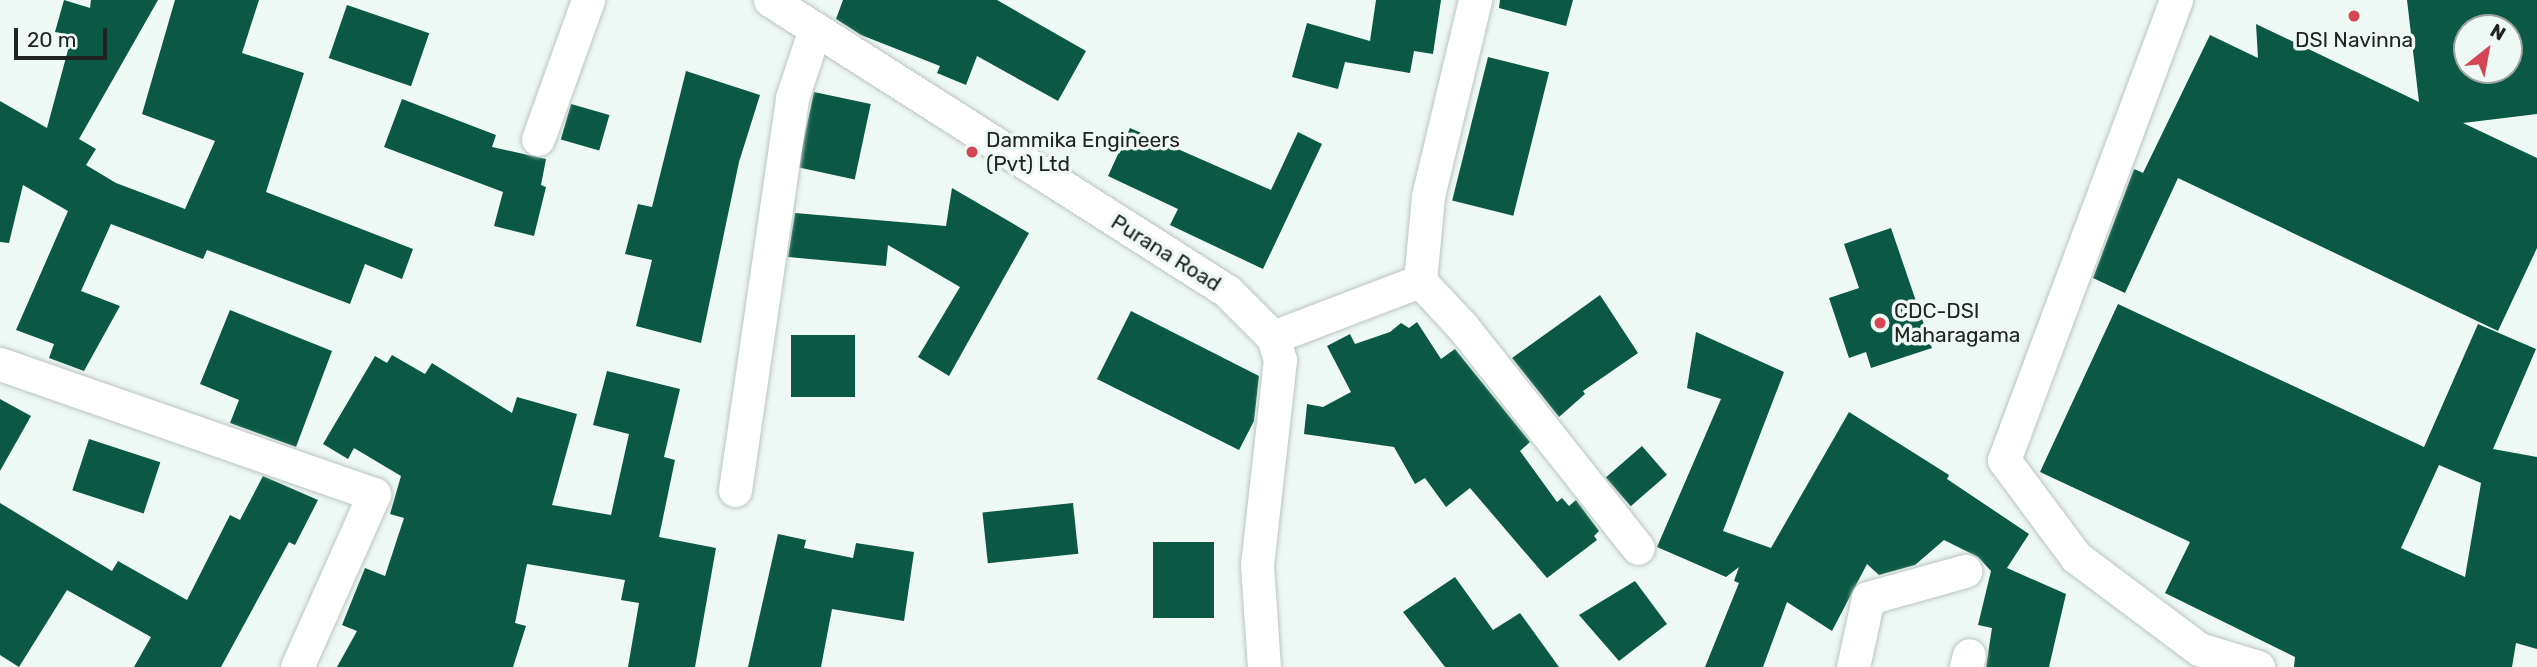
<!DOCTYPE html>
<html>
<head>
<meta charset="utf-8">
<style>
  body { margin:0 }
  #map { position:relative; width:2537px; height:667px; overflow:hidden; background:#eef8f4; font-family:Rubik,sans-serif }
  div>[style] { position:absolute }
  .building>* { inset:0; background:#0b5944; transform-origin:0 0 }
  .roads { filter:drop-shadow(0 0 2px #bbc5c1) drop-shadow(0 0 2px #bbc5c1) }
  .minor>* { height:33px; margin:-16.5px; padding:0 16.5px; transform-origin:16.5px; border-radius:16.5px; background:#fff }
  .dots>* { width:19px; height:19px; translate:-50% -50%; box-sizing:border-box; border:4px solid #eef8f4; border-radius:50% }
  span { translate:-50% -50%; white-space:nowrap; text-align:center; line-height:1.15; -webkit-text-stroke:7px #eef8f4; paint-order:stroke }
  .poi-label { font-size:21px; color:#202322 }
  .left { translate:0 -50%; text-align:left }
  .street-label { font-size:21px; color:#202322 }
  .north { position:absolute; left:2453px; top:14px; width:70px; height:70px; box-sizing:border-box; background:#eef8f4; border:2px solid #9ca3a0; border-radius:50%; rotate:31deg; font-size:19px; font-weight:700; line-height:28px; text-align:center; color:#202322 }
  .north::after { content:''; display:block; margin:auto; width:24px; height:32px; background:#d54553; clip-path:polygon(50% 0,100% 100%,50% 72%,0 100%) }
  .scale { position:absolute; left:14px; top:28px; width:93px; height:32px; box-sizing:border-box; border:4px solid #202322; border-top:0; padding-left:9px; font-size:21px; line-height:24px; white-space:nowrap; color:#202322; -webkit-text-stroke:5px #eef8f4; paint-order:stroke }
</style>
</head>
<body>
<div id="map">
  <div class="building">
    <i style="clip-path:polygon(64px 0,90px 8px,91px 0,158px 0,79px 139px,96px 149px,86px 165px,116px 183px,185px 209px,215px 141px,142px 114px,175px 0,259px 0,242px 53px,304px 73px,266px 192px,413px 249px,402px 279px,365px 264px,350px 304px,207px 250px,203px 259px,111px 224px,81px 291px,120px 306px,84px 371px,49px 358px,54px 344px,16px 330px,68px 211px,23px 185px,9px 243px,0 242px,0 101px,47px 128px,72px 35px,55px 32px)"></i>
    <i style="clip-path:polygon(843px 0,997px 0,1086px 51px,1058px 101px,977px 56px,966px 85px,937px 73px,940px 66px,861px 35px,836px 19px)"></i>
    <i style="clip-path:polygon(1376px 0,1441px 0,1433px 54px,1414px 51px,1410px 73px,1345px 62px,1338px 89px,1292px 77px,1307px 23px,1370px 41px)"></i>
    <i style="clip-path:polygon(1500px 0,1573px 0,1566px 26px,1499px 8px)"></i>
    <i style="clip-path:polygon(evenodd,2407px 0,2537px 0,2537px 114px,2463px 123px,2537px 158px,2537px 248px,2498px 331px,2178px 178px,2125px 293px,2093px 278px,2134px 169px,2143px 173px,2210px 35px,2258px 58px,2256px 24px,2419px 102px,2407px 0,2467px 28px,2509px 28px,2509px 70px,2467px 70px,2467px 28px)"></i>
    <i style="left:347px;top:5px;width:87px;height:56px;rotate:19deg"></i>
    <i style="left:1488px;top:57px;width:63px;height:148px;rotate:14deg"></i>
    <i style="clip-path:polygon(686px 71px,760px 95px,739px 162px,701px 343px,636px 326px,652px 260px,625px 254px,638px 204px,652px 207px)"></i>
    <i style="left:814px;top:92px;width:58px;height:77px;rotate:12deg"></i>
    <i style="clip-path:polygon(402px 99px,496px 135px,492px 147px,546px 159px,541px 185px,546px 187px,534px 236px,494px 226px,503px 192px,384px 147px)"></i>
    <i style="left:571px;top:104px;width:40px;height:37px;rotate:16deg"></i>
    <i style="clip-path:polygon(1130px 128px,1271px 190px,1298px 132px,1322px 144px,1263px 269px,1170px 225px,1178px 209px,1108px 176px)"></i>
    <i style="clip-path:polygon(952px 188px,1029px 233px,949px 376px,918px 357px,960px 287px,888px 245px,886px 266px,788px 257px,795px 213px,946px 226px)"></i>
    <i style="clip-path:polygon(1891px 228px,1932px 348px,1871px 368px,1866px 352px,1849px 358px,1829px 298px,1859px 288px,1844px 244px)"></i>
    <i style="clip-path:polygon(1600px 295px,1638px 353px,1583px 391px,1585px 394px,1559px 417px,1512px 358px)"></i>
    <i style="clip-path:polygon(evenodd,2118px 304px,2424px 447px,2478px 324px,2536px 349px,2493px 449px,2537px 457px,2537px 649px,2516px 643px,2512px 667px,2294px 667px,2295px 657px,2165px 593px,2190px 542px,2040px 472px,2118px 304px,2439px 465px,2481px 483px,2465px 577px,2401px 548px,2439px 465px)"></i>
    <i style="clip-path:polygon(230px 310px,332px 351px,296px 447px,230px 423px,239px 400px,200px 384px)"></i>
    <i style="clip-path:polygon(1131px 311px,1259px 376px,1254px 421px,1239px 450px,1097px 379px)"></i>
    <i style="clip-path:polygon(1417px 322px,1441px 359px,1455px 349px,1530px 442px,1520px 451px,1557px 502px,1562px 498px,1569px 506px,1576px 500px,1599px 531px,1594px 536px,1597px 540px,1547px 578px,1470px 488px,1446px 507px,1425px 478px,1415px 484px,1394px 447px,1304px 434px,1307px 404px,1323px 407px,1351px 392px,1327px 346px,1350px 334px,1355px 344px,1390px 332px,1401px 323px,1409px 328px)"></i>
    <i style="clip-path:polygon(1696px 332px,1784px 372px,1723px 531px,1771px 548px,1849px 412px,1949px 475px,1947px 479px,2029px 534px,2007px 568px,2066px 594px,2049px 667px,1986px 667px,1992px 628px,1978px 625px,1991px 571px,1978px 557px,1944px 540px,1915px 565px,1879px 575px,1867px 564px,1832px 631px,1787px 602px,1763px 667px,1705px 667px,1739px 583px,1734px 581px,1739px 567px,1726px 577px,1657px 547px,1721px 399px,1687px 388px)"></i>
    <i style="left:791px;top:335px;width:64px;height:62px"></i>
    <i style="clip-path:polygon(392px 355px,425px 374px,432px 363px,512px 413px,517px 397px,577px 414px,552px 505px,611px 515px,629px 434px,593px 425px,607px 371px,680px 389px,664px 457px,675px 460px,659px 537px,716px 548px,695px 667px,628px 667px,639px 603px,621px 600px,625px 580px,527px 564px,515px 623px,526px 626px,513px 667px,337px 667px,357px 631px,342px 625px,365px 568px,385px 576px,404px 518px,390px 514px,401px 476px,354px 448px,348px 459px,323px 444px,375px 356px,387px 363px)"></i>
    <i style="clip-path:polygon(0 399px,31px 416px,0 471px)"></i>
    <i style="left:89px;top:439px;width:75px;height:54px;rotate:18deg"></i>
    <i style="left:1642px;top:446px;width:38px;height:48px;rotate:49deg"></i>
    <i style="clip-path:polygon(263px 476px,318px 500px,295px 545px,289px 542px,221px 667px,134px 667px,151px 637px,67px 590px,19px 667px,0 655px,0 503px,112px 571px,118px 561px,187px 600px,230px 515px,240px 520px)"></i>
    <i style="left:1073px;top:503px;width:51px;height:91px;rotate:84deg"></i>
    <i style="clip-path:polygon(778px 534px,806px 540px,804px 548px,853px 558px,856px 543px,914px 552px,904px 621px,832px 609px,821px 667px,748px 667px)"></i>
    <i style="left:1153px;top:542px;width:61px;height:76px"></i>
    <i style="clip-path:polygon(1455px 577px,1493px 630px,1520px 613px,1559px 667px,1445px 667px,1403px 612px)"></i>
    <i style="clip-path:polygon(1635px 581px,1667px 624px,1619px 661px,1579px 615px)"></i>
  </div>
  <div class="roads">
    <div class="minor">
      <i style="left:770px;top:0;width:542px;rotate:32.49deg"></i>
      <i style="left:1227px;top:291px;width:65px;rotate:45deg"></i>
      <i style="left:1273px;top:337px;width:24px;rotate:73deg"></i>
      <i style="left:1280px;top:360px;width:206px;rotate:96.4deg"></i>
      <i style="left:1257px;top:565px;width:102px;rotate:86.1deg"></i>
      <i style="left:2176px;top:0;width:491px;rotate:110.5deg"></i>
      <i style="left:2004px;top:460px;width:121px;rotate:53.4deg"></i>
      <i style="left:2076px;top:557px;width:154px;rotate:36.8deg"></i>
      <i style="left:2199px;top:649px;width:62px;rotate:17deg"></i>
      <i style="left:538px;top:139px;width:148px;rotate:-70.2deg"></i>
      <i style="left:1420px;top:281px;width:62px;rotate:47deg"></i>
      <i style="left:1462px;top:326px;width:283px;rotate:51.6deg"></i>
      <i style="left:1273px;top:337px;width:157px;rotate:-20.9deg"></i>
      <i style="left:1420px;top:281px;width:85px;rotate:-84.6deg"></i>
      <i style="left:1428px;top:196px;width:202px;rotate:-76.5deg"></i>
      <i style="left:0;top:364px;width:396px;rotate:19.2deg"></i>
      <i style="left:374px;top:494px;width:189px;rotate:114deg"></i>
      <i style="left:735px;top:490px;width:396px;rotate:-81.7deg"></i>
      <i style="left:792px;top:98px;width:70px;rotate:-71.6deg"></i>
      <i style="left:1853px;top:667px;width:71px;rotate:-77.7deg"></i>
      <i style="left:1868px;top:598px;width:101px;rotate:-15.6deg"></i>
      <i style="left:1966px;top:667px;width:12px;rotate:-76deg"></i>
    </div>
  </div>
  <div class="dots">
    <i style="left:2354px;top:16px;background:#d54553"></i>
    <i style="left:972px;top:152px;background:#d54553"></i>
    <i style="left:1880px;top:323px;background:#d54553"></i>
  </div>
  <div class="poi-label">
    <span style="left:2354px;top:40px">DSI Navinna</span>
    <span class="left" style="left:986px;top:152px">Dammika Engineers<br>(Pvt) Ltd</span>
    <span class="left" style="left:1894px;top:323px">CDC-DSI<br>Maharagama</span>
  </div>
  <div class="street-label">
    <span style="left:1166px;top:253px;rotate:32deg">Purana Road</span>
  </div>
  <div class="north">N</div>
  <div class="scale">20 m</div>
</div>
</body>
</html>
